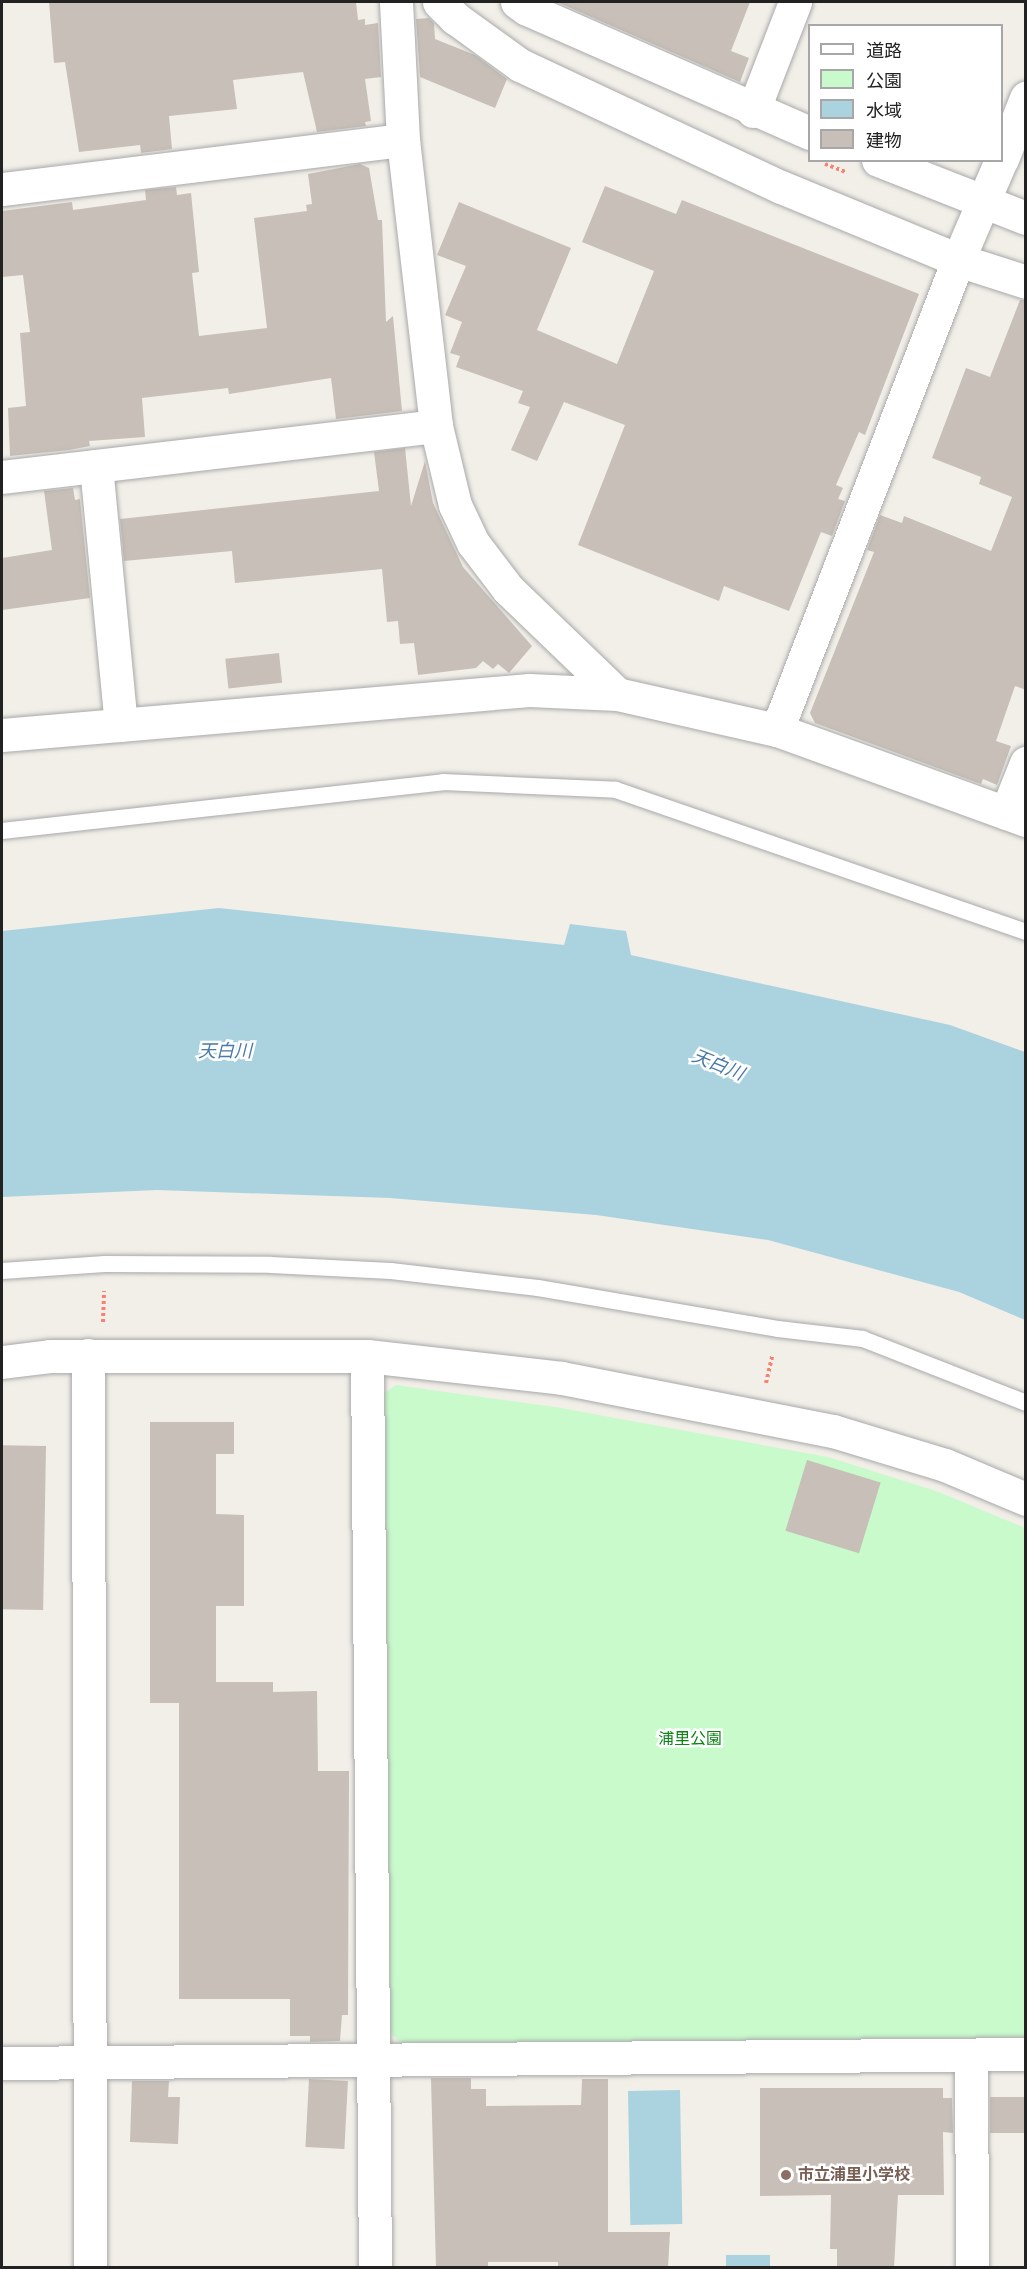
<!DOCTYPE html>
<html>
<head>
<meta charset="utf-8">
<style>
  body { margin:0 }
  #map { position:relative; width:1027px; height:2269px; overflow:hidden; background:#f2efe9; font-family:Karla,"Noto Sans JP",sans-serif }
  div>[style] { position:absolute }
  .park>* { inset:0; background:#c8facc }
  .water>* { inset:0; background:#aad3df; transform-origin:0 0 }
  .building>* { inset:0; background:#c7bfb8; transform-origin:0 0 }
  .path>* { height:4px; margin-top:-2px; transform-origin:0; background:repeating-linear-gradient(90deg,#fa8072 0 3px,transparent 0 6px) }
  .roads { filter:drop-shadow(0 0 2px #a9a9a9) drop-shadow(0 0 2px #a9a9a9) }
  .service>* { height:16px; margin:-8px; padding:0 8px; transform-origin:8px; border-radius:8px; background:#fff }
  .minor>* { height:33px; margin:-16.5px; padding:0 16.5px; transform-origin:16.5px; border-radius:16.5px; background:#fff }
  .dots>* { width:16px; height:16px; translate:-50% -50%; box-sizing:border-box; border:3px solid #fff; border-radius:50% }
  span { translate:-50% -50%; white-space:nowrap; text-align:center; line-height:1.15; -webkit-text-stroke:5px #fff; paint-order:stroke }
  .park-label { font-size:16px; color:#0c8416 }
  .education-label { font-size:16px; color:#785e54; font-weight:700 }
  .left { translate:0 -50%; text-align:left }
  .water-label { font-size:18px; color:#4a7aab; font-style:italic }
  .frame { position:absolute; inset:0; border:3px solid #222; pointer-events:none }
  .legend { position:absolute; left:808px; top:24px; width:195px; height:138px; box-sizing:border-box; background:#fff; border:2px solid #a7a7a7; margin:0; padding:8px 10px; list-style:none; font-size:18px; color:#222 }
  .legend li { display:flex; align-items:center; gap:12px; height:30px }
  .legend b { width:30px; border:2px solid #a7a7a7 }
</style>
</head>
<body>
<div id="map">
  <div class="park">
    <i style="clip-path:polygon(396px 1385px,561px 1408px,828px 1457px,936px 1491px,1025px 1528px,1025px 2040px,402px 2045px,390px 2032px,382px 1395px)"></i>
  </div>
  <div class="water">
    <i style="clip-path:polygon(219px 908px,564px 945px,570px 924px,626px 931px,631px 955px,950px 1025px,1025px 1052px,1025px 1320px,959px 1292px,768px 1240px,596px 1215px,390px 1198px,157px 1190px,2px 1197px,2px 931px)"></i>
    <i style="left:680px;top:2090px;width:134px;height:52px;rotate:89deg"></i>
    <i style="left:770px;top:2255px;width:12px;height:44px;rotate:90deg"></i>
  </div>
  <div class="building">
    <i style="clip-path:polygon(49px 2px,356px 2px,358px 20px,365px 19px,365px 25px,378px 23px,381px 77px,365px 79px,371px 121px,365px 122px,366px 126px,317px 132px,303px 72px,233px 80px,237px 109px,169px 116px,172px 149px,141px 153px,140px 145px,79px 152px,65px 62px,54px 63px)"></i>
    <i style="clip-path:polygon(557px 2px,750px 2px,731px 51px,749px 58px,740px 82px)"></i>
    <i style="clip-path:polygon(429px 18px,434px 23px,435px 39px,475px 55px,507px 79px,495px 108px,420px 77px,416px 19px)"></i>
    <i style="clip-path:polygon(360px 164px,369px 168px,378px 220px,382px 220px,386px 322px,393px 316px,402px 411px,336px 419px,331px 378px,229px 394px,228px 388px,142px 398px,145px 437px,89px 441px,90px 446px,69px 450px,10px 456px,8px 408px,26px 406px,20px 333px,30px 332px,23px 275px,2px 277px,2px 211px,72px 202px,73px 210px,146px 200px,145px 190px,176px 187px,177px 195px,191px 193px,199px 272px,192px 273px,199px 336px,267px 328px,254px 218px,307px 211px,306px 205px,312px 204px,308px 174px)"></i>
    <i style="clip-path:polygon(605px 186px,676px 214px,682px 200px,919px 294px,865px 435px,859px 432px,836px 485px,843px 488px,838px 499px,845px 501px,832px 536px,821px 532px,789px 611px,724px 586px,719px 601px,578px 545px,625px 425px,564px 402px,537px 461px,511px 450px,530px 407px,518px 403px,523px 391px,456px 367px,460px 356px,450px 353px,462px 322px,445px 315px,466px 266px,437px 255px,459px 202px,571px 248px,537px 330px,617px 364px,654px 271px,582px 242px)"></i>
    <i style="clip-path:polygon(1020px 300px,1026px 300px,1026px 690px,1015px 686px,996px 741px,1011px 746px,997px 785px,983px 779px,981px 784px,815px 723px,810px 713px,874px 552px,867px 550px,880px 515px,902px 523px,904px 516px,991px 551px,1012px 497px,979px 484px,981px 477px,932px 458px,966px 368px,990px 377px)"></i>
    <i style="clip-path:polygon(405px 448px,411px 506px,425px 461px,433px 503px,463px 567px,532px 646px,509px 673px,498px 664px,493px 669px,483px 661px,476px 668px,418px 675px,414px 643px,400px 644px,398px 621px,387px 622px,382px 569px,235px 583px,232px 551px,124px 561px,120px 519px,379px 491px,374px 452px)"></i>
    <i style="clip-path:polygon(73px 488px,75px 500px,80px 499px,90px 598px,2px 610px,2px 558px,52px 550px,44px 491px)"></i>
    <i style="left:279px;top:653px;width:30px;height:54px;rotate:84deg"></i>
    <i style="clip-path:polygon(150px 1422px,234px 1422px,234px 1454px,216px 1454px,216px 1514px,244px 1515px,244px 1606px,216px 1606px,216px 1682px,273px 1682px,273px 1692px,317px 1691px,318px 1771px,349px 1771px,348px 2015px,342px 2015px,340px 2041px,310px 2042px,310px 2036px,290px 2036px,290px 1999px,179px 1999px,179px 1703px,150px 1703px)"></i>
    <i style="left:46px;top:1446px;width:164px;height:44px;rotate:91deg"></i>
    <i style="left:807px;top:1460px;width:77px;height:74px;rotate:17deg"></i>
    <i style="clip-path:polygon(431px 2078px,471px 2078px,471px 2089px,486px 2089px,486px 2106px,581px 2105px,582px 2079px,608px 2079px,608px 2232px,670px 2232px,668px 2268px,558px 2268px,558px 2262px,488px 2262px,488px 2268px,436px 2268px)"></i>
    <i style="left:309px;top:2079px;width:39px;height:68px;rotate:3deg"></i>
    <i style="clip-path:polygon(132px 2081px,169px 2081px,168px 2097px,180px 2097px,178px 2144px,130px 2142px)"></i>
    <i style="clip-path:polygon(760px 2088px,943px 2088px,943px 2098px,952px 2098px,953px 2133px,943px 2132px,944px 2195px,898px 2195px,894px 2268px,837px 2268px,837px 2249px,830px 2249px,831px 2195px,760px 2196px)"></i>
    <i style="left:990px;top:2097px;width:36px;height:36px"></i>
  </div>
  <div class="path">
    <i style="left:825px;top:164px;width:22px;rotate:21deg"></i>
    <i style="left:103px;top:1322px;width:31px;rotate:-88deg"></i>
    <i style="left:766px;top:1383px;width:28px;rotate:-77deg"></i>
  </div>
  <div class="roads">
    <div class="service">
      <i style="left:2px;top:831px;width:444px;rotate:-6.3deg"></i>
      <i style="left:443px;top:782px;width:173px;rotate:2.6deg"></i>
      <i style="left:616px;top:790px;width:434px;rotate:19.1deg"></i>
      <i style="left:2px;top:1271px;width:103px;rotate:-3.9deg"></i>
      <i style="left:105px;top:1264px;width:166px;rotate:0.3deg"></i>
      <i style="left:271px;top:1265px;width:120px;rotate:2.9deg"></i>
      <i style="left:391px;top:1271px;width:148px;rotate:6.6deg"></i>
      <i style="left:538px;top:1288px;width:243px;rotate:9.7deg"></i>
      <i style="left:778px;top:1329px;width:86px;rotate:6.7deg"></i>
      <i style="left:863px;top:1339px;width:175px;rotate:21.4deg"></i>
    </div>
    <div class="minor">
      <i style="left:396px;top:2px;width:138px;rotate:87.1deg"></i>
      <i style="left:403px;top:140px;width:288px;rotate:83.4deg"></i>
      <i style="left:436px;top:426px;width:81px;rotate:76.5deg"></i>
      <i style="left:455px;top:505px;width:42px;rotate:64.7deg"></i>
      <i style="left:473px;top:543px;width:58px;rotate:52.7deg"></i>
      <i style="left:508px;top:589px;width:151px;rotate:43.9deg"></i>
      <i style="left:439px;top:2px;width:23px;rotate:45deg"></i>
      <i style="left:455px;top:18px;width:80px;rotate:35.9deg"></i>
      <i style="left:520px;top:65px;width:288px;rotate:25.1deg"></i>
      <i style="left:781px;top:187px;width:191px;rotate:22.4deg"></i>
      <i style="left:958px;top:260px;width:71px;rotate:17.9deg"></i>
      <i style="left:517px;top:2px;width:12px;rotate:35deg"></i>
      <i style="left:527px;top:9px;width:309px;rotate:23.7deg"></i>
      <i style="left:753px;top:111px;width:117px;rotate:-68.9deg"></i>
      <i style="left:1002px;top:159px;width:66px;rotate:-68.5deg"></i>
      <i style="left:878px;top:160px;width:159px;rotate:21.4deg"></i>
      <i style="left:2px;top:189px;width:404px;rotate:-7deg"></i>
      <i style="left:96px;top:466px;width:260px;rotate:84.5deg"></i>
      <i style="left:2px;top:477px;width:437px;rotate:-6.7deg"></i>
      <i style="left:777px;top:730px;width:504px;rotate:-68.94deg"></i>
      <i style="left:958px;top:260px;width:109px;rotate:-66.7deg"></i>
      <i style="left:2px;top:735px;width:529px;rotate:-4.88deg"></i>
      <i style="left:529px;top:690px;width:88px;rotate:2.6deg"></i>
      <i style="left:617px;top:694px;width:164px;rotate:12.7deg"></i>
      <i style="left:777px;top:730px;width:265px;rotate:19.9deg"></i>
      <i style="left:1006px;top:813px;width:54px;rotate:-68.2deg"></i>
      <i style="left:88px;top:1355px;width:913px;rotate:89.87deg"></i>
      <i style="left:367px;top:1356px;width:912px;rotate:89.5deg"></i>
      <i style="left:2px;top:1362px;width:48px;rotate:-7.1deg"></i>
      <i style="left:50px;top:1356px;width:317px"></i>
      <i style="left:367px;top:1356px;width:196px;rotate:6.4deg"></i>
      <i style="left:562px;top:1378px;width:276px;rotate:11.1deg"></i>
      <i style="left:833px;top:1431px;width:117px;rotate:16.9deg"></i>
      <i style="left:945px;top:1465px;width:88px;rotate:22.8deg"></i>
      <i style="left:971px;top:2055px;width:213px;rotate:89.7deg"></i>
      <i style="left:2px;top:2063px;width:1024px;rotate:-0.5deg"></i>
    </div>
  </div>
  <div class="dots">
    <i style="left:786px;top:2175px;background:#8d6e63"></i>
  </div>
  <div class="park-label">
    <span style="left:690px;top:1739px">浦里公園</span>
  </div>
  <div class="education-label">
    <span class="left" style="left:798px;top:2175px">市立浦里小学校</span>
  </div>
  <div class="water-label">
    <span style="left:225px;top:1051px">天白川</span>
    <span style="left:718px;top:1065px;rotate:22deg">天白川</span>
  </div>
  <div class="frame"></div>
  <ul class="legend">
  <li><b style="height:8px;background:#fff"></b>道路</li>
  <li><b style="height:16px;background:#c8facc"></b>公園</li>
  <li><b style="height:16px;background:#aad3df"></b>水域</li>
  <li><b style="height:16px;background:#c7bfb8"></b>建物</li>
  </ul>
</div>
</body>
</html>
